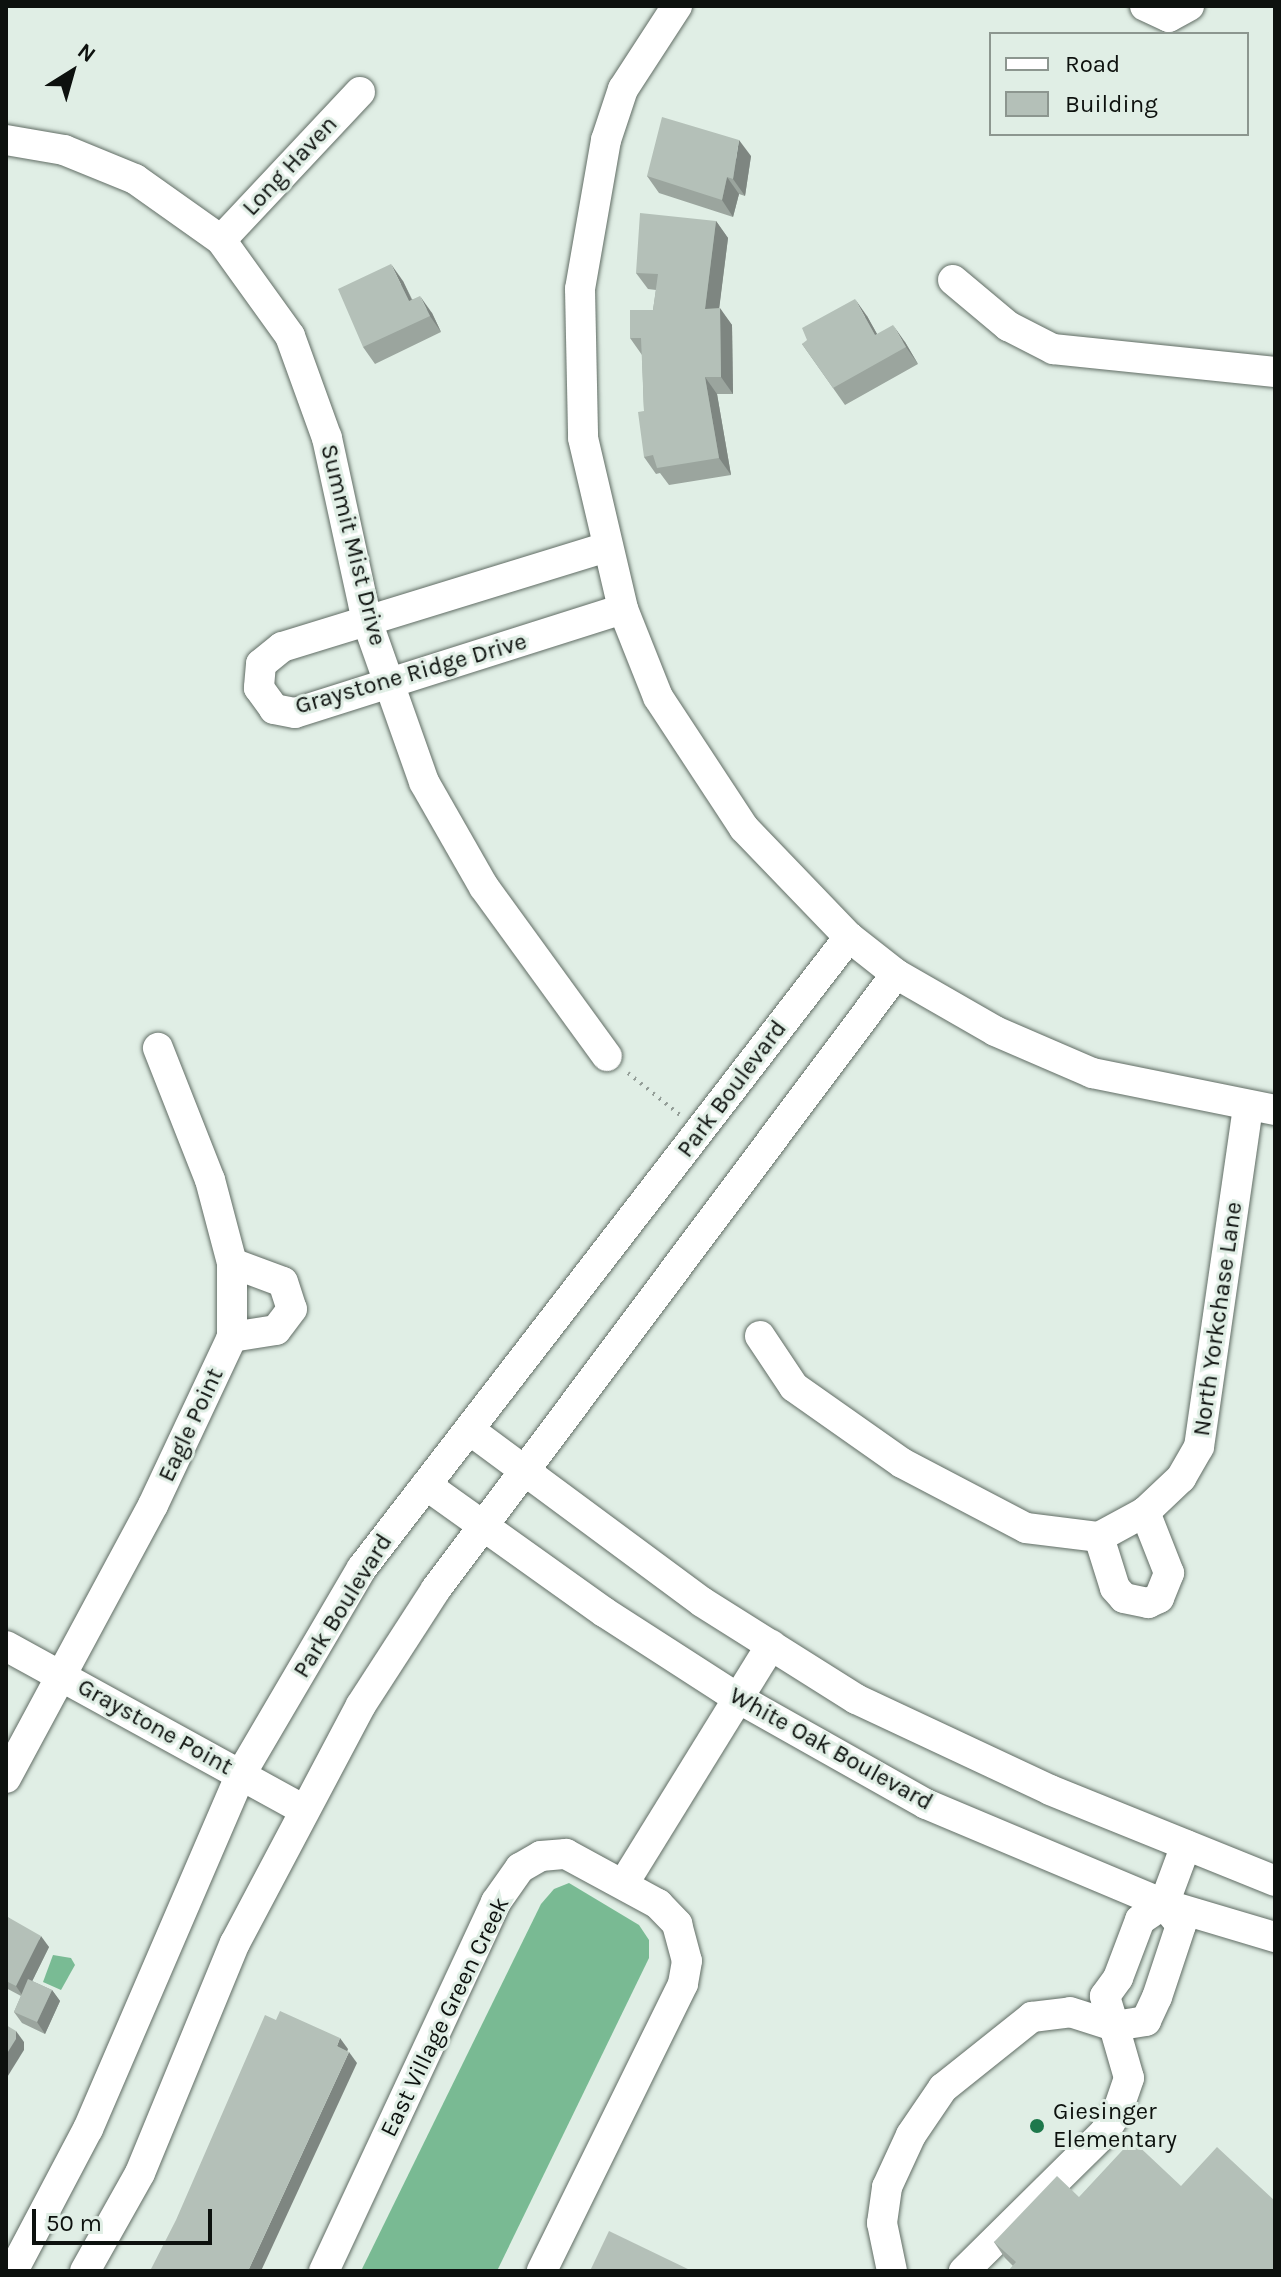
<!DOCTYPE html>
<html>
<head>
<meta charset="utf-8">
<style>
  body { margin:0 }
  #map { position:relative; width:1281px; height:2277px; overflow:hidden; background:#e0eee5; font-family:Karla,sans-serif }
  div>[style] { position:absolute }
  .forest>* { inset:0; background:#79ba93 }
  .water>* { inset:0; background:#79bb94 }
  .path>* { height:4px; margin-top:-2px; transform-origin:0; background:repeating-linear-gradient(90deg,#939d97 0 2px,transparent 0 8px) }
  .roads { filter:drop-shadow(0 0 2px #616d65) drop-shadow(0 0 2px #616d65) }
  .minor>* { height:30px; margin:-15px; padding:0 15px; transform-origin:15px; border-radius:15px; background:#fff }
  .wall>* { inset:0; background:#9ba59e }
  .shaded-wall>* { inset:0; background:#7e8681 }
  .building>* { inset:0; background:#b4c0b8 }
  .dots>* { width:22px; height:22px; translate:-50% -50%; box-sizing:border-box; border:4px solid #e0eee5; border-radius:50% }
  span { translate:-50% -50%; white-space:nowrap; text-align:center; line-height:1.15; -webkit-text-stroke:6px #e0eee5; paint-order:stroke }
  .street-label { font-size:24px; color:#0d110e }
  .poi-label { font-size:24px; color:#0d110e }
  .left { translate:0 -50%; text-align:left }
  .frame { position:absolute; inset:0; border:8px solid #0d110e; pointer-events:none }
  .legend { position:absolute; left:989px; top:32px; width:260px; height:104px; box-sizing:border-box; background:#e0eee5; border:2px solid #8c968f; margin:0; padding:10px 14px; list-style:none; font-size:24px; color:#0d110e }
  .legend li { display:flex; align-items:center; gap:16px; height:40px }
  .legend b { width:40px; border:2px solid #8c968f }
  .north { position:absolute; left:32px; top:32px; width:80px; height:80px; -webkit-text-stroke:6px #e0eee5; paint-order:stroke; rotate:37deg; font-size:22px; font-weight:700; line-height:32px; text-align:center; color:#0d110e }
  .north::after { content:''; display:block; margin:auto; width:28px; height:36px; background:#0d110e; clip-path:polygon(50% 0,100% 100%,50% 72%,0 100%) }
  .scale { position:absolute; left:32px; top:2209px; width:180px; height:36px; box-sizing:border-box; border:4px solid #0d110e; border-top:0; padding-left:10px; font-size:24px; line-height:28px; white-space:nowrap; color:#0d110e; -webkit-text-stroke:6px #e0eee5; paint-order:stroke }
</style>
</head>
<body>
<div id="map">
  <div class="forest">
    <div style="clip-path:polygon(569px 1883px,639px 1925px,649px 1940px,649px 1958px,497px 2271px,361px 2271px,541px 1904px,554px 1889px)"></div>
  </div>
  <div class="water">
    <div style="clip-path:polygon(53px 1955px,71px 1958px,75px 1965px,61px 1990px,43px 1982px)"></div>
  </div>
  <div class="path">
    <div style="left:628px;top:1073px;width:67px;rotate:38.9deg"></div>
  </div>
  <div class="roads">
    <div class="minor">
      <div style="left:677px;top:6px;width:99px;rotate:123deg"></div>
      <div style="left:623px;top:89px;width:54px;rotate:108.4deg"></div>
      <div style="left:606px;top:140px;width:151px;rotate:99.9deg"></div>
      <div style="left:580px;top:289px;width:149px;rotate:88.8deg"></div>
      <div style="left:583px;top:438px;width:176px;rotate:76.8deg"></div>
      <div style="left:623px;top:609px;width:95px;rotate:68.3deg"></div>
      <div style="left:658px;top:697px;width:157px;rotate:56.7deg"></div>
      <div style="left:744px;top:828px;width:151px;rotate:46.1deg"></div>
      <div style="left:849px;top:937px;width:60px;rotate:38.2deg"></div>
      <div style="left:896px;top:974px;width:114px;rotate:29.9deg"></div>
      <div style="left:995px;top:1031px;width:106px;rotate:23.4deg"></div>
      <div style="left:1092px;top:1073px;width:187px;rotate:11.4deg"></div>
      <div style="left:1145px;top:6px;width:26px;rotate:25deg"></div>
      <div style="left:1169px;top:17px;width:23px;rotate:-29deg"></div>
      <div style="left:6px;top:140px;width:59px;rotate:9.8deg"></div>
      <div style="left:64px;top:150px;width:77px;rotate:22.2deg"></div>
      <div style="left:135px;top:179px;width:105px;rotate:35.3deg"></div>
      <div style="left:221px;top:240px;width:118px;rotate:54.3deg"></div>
      <div style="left:290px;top:336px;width:109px;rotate:70.1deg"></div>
      <div style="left:327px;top:438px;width:187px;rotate:77.7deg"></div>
      <div style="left:367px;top:621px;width:171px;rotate:70.5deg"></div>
      <div style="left:424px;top:782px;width:121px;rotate:60.3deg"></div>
      <div style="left:484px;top:887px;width:209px;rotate:54deg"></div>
      <div style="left:221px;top:240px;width:203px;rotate:-46.8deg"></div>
      <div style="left:953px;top:280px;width:72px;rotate:39.9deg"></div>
      <div style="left:1008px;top:326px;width:51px;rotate:27.1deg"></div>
      <div style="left:1053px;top:349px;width:223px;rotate:5.9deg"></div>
      <div style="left:607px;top:547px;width:340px;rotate:162.9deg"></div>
      <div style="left:282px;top:647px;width:27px;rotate:141deg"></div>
      <div style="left:261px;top:664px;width:24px;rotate:95deg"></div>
      <div style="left:259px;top:688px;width:26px;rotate:54deg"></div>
      <div style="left:274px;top:709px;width:21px;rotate:11deg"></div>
      <div style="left:295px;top:713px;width:344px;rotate:-17.6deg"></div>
      <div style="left:232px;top:1263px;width:54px;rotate:20.4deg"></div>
      <div style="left:283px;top:1282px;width:28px;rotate:72deg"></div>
      <div style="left:292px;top:1309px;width:26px;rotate:127deg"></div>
      <div style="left:276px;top:1330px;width:45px;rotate:171deg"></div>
      <div style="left:760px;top:1336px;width:61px;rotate:56.3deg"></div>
      <div style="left:794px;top:1387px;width:132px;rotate:35.1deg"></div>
      <div style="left:902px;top:1463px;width:140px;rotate:27.7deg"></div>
      <div style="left:1026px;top:1528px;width:74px;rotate:7deg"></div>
      <div style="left:1099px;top:1537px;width:52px;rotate:-28.5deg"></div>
      <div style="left:1145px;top:1512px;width:50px;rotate:-43.4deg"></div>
      <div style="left:1181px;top:1478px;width:36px;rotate:-60deg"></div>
      <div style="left:1199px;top:1447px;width:345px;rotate:-81.8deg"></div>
      <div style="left:471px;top:1431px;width:287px;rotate:36.5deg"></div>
      <div style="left:702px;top:1602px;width:182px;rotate:32.2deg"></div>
      <div style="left:856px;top:1699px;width:214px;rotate:25.1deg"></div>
      <div style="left:1050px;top:1790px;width:243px;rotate:22deg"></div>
      <div style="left:426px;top:1485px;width:219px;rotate:35.5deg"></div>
      <div style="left:604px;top:1612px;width:157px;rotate:32.8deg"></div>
      <div style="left:736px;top:1697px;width:218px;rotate:29.4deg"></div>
      <div style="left:926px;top:1804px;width:258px;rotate:22.8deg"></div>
      <div style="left:1164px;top:1904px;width:116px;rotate:16.6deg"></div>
      <div style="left:1099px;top:1537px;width:53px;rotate:72.6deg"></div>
      <div style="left:1115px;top:1588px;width:13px;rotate:48deg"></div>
      <div style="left:1124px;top:1598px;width:25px;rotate:12deg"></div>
      <div style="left:1148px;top:1603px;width:12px;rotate:-24deg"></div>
      <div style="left:1159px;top:1598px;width:27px;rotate:-68deg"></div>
      <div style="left:1169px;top:1573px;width:66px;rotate:-111.5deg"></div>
      <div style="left:6px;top:1646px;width:339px;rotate:28.8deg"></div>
      <div style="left:6px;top:1778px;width:310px;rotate:-61.7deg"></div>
      <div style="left:153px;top:1505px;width:186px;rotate:-64.8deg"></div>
      <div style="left:232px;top:1337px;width:74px;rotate:-90deg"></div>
      <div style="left:232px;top:1263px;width:86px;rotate:-104.8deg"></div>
      <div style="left:210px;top:1180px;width:142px;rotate:-111.5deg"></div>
      <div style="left:624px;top:1883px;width:280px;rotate:-58.3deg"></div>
      <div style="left:1164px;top:1904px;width:27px;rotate:51deg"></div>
      <div style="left:1181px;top:1925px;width:76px;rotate:108.4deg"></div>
      <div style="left:1157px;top:1997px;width:26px;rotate:115deg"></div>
      <div style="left:1146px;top:2021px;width:32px;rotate:171deg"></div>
      <div style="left:1114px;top:2026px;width:31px;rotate:-107deg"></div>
      <div style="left:1105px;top:1996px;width:22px;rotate:-54deg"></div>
      <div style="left:1118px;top:1978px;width:62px;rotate:-69.2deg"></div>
      <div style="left:1140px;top:1920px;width:29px;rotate:-34deg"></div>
      <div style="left:1164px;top:1904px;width:63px;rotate:-69.6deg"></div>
      <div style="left:13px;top:2271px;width:161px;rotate:-62.2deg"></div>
      <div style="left:88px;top:2129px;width:387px;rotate:-66.7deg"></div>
      <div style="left:241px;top:1774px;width:239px;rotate:-59.6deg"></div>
      <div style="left:362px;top:1568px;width:797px;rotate:-52.34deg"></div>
      <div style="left:85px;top:2271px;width:112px;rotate:-60.7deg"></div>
      <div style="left:140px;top:2173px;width:249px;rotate:-67.6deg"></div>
      <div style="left:235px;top:1943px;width:269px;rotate:-62.1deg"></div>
      <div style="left:361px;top:1705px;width:138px;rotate:-57.1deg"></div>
      <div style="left:436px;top:1589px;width:768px;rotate:-53.2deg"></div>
      <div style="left:324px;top:2271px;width:407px;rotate:-65deg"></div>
      <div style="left:496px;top:1902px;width:42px;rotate:-54.8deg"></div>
      <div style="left:520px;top:1868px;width:24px;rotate:-30deg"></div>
      <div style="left:541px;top:1856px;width:25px;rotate:-5deg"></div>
      <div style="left:566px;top:1854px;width:105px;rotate:28.5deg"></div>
      <div style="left:658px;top:1904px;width:28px;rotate:46deg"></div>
      <div style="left:677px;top:1924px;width:38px;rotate:75deg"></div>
      <div style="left:687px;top:1961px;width:23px;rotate:100deg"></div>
      <div style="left:683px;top:1984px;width:320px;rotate:116.2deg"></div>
      <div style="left:892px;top:2271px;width:49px;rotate:-101.8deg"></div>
      <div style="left:882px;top:2223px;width:36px;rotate:-82deg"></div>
      <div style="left:887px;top:2187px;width:57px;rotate:-65.2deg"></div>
      <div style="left:911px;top:2135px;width:57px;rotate:-55.8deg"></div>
      <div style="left:943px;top:2088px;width:114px;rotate:-38.6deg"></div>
      <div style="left:1032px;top:2017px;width:38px;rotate:-7deg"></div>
      <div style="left:1070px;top:2012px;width:46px;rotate:17.7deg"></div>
      <div style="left:1114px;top:2026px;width:54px;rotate:73.9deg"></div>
      <div style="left:1129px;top:2078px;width:34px;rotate:109deg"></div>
      <div style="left:1118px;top:2110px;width:27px;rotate:121deg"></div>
      <div style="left:1104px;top:2133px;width:197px;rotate:135.4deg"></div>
    </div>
  </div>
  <div class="wall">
    <div style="clip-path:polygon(751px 156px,745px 196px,739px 194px,733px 217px,659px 193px,647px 176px)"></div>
    <div style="clip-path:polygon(716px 221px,728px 238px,719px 308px,732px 325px,733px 394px,717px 394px,731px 475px,669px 485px,660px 473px,656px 474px,644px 457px,644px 411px,642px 355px,630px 338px,653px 310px,656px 290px,648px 289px,636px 273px)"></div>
    <div style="clip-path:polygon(403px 281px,412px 299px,432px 313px,441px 332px,375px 364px,363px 347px)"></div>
    <div style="clip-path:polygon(867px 316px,877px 334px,905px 342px,918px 364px,845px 405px,802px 344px)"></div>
    <div style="clip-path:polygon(6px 1916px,49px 1947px,32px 1981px,52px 1990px,60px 2001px,45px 2034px,22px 2023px,14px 2012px,21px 1996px,6px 1988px)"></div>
    <div style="clip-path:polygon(1181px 2186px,1013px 2266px,1005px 2258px,994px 2242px,1079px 2197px)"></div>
  </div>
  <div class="shaded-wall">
    <div style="clip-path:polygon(739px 140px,751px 156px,745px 196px,733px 179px)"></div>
    <div style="clip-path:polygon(727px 177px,739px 194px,733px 217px,722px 200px)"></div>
    <div style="clip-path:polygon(716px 221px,728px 238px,717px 326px,705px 309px)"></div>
    <div style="clip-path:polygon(391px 264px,403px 281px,420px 318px,409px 301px)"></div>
    <div style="clip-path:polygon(420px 296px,432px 313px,441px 332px,430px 316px)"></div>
    <div style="clip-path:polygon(855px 299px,867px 316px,887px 352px,875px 335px)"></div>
    <div style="clip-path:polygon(720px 308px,732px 325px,733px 394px,721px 377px)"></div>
    <div style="clip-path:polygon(893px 325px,905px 342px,918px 364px,906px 347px)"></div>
    <div style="clip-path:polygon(705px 377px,717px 394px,731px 475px,719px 458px)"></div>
    <div style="clip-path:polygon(41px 1936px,49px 1947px,24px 1998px,16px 1986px)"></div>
    <div style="clip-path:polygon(52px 1990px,60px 2001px,45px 2034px,37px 2022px)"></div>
    <div style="clip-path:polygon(16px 2031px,24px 2042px,24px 2050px,6px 2079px,6px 2055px)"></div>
    <div style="clip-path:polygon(340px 2038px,348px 2049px,345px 2058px,337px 2046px)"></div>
    <div style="clip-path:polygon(349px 2052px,357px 2063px,261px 2271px,248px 2271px)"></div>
  </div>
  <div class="building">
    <div style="clip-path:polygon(662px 117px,739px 140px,733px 179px,727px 177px,722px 200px,647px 176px)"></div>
    <div style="clip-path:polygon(640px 213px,716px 221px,705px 309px,720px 308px,721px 377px,705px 377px,719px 458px,657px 468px,653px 455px,644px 457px,638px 412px,644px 411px,641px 338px,630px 338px,630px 310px,653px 310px,658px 274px,636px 273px)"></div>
    <div style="clip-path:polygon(391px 264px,409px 301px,420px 296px,430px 316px,363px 347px,338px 289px)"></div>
    <div style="clip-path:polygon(855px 299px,875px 335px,893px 325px,906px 347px,833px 388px,802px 344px,807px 340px,802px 328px)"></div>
    <div style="clip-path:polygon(6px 1916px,41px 1936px,16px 1986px,6px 1981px)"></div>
    <div style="clip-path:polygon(28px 1979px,52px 1990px,37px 2022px,14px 2012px)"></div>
    <div style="clip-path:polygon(280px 2011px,340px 2038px,337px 2046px,349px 2052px,248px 2271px,150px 2271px,176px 2220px,265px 2015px,276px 2020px)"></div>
    <div style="clip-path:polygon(6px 2025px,16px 2031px,16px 2039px,6px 2055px)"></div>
    <div style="clip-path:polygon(1132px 2140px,1181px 2186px,1217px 2147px,1275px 2201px,1275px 2271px,1008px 2271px,1016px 2262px,994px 2242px,1057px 2176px,1079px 2197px)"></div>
    <div style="clip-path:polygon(609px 2231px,692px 2271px,590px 2271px)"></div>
  </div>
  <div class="dots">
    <div style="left:1037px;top:2126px;background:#1e784c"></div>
  </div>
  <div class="street-label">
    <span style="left:290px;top:166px;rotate:-47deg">Long Haven</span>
    <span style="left:353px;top:545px;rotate:76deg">Summit Mist Drive</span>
    <span style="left:411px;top:674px;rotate:-16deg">Graystone Ridge Drive</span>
    <span style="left:732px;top:1089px;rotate:-53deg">Park Boulevard</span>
    <span style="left:1218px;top:1319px;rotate:-82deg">North Yorkchase Lane</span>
    <span style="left:191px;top:1425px;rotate:-65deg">Eagle Point</span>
    <span style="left:343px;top:1606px;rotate:-58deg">Park Boulevard</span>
    <span style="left:155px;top:1727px;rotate:29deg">Graystone Point</span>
    <span style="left:831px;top:1749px;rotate:29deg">White Oak Boulevard</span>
    <span style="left:445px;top:2017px;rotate:-64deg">East Village Green Creek</span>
  </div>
  <div class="poi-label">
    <span class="left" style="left:1053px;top:2126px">Giesinger<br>Elementary</span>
  </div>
  <div class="frame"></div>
  <ul class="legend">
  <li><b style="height:10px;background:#fff"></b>Road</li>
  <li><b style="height:22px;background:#b4c0b8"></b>Building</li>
  </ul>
  <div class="north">N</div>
  <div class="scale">50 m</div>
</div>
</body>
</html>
